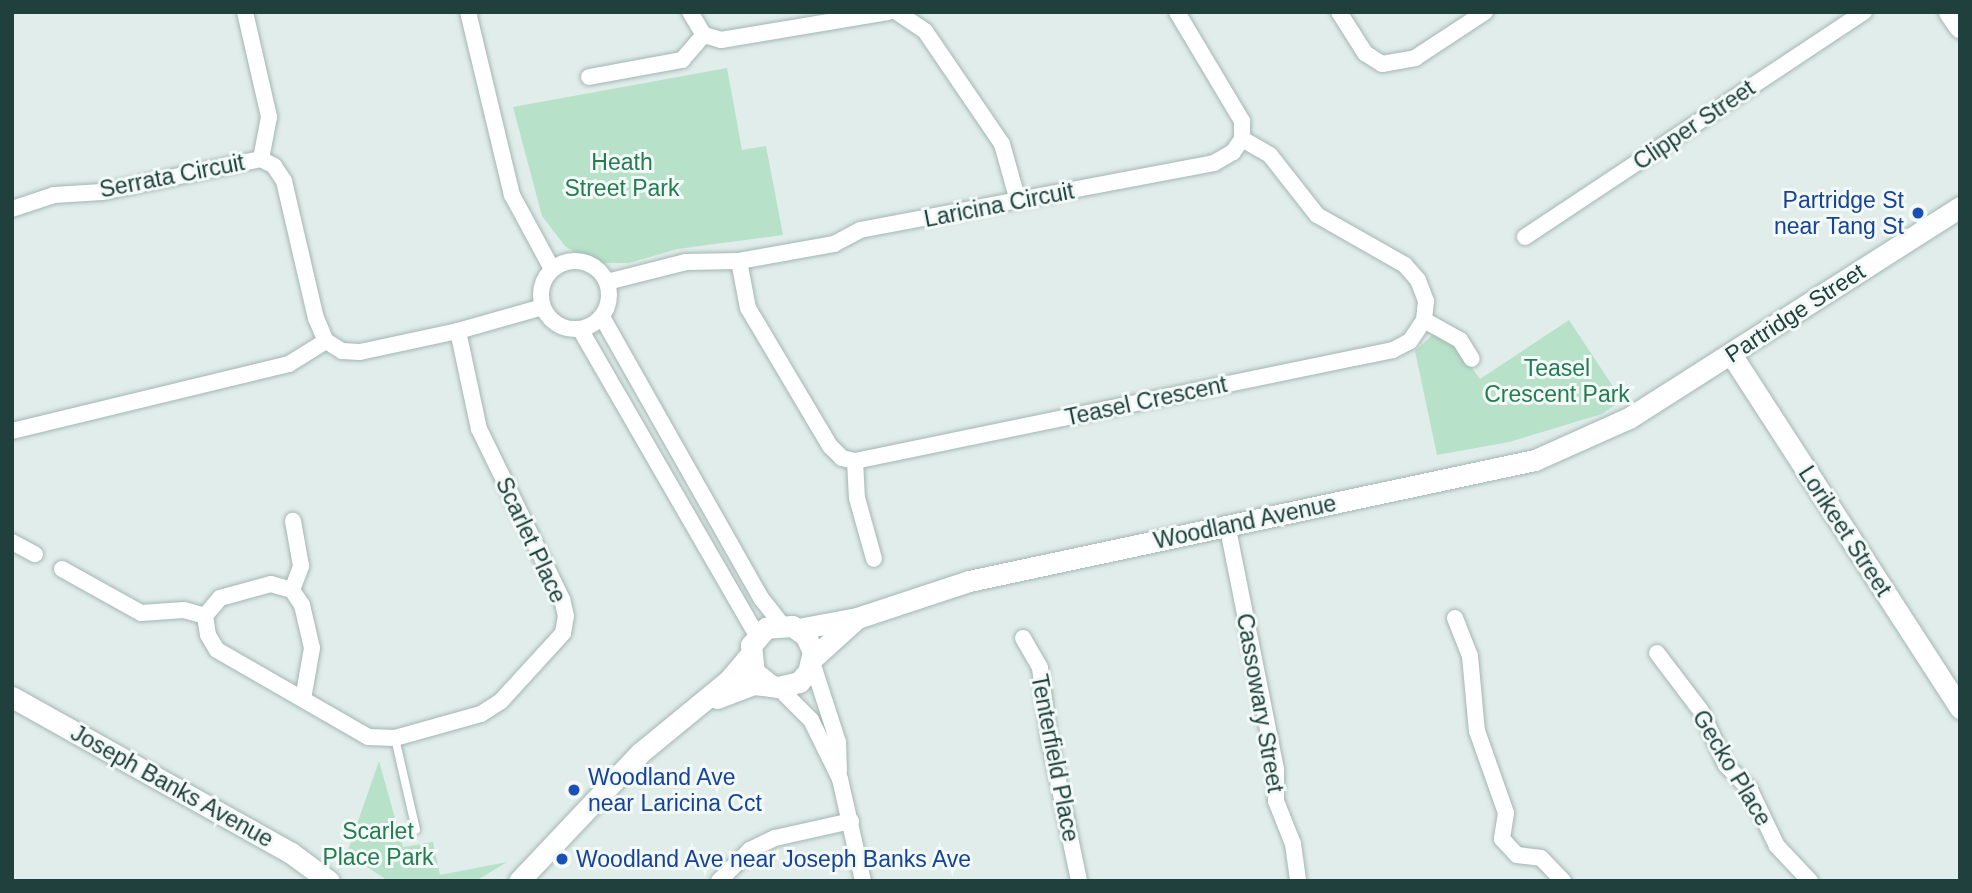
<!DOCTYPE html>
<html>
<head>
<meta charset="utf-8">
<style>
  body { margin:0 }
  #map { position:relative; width:1972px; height:893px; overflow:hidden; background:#e1edea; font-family:Helvetica,sans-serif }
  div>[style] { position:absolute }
  .green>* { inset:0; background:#b7e1c9 }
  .roads { filter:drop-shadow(0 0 2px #a3b6b2) drop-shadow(0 0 2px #a3b6b2) }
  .service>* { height:8px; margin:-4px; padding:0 4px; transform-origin:4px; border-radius:4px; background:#fff }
  .minor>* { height:16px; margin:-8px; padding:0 8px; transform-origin:8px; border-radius:8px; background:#fff }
  .minor>.ring { margin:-8px; padding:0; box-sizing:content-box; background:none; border:16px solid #fff; border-radius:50% }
  .tertiary>* { height:21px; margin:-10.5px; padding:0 10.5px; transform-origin:10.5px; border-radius:10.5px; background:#fff }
  .dots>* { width:19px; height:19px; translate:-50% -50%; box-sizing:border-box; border:4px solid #f2f9f7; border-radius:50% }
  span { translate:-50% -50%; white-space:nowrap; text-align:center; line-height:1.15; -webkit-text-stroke:6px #f2f9f7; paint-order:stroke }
  .street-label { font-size:23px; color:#1f403c }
  .park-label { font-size:23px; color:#247c53 }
  .transit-label { font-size:23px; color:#164399 }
  .right { translate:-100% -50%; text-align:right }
  .left { translate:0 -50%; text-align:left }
  .frame { position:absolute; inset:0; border:14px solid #1f403c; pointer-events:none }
</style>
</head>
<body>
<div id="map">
  <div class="green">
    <div style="clip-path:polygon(727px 68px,742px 150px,766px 146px,783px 235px,677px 249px,629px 263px,591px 263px,565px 246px,542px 216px,513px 107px)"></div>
    <div style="clip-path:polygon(1569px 320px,1622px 400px,1602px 414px,1509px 442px,1437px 455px,1415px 351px,1438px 330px,1455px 344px,1480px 379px)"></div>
    <div style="clip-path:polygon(379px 761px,403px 847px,433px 842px,440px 875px,507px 862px,476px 881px,388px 881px,347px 853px)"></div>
  </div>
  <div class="roads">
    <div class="service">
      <div style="left:395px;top:738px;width:94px;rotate:77.1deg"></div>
    </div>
    <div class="minor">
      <div style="left:245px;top:12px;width:108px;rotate:77.1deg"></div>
      <div style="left:269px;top:117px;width:43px;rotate:100.8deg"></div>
      <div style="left:468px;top:12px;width:188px;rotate:76.5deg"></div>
      <div style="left:512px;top:195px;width:84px;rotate:61.6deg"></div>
      <div style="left:690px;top:12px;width:27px;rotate:59deg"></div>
      <div style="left:704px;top:35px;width:18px;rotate:16deg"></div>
      <div style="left:721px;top:40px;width:169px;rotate:-9.5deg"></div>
      <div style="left:897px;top:12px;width:34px;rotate:34deg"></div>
      <div style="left:925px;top:31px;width:137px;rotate:55.7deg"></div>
      <div style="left:1002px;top:144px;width:59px;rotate:74.3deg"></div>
      <div style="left:1339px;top:12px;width:49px;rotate:57.6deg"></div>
      <div style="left:1365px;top:53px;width:20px;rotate:33deg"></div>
      <div style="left:1382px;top:64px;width:34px;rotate:-10deg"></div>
      <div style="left:1415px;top:58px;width:84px;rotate:-33.3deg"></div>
      <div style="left:589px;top:77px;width:95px;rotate:-10.4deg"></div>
      <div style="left:682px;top:60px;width:33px;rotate:-49deg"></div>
      <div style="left:12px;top:209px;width:44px;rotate:-18.4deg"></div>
      <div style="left:54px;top:195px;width:48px;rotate:-3.6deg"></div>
      <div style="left:102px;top:192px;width:162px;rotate:-11.7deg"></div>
      <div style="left:261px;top:159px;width:15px;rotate:28deg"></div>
      <div style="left:274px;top:166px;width:18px;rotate:56deg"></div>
      <div style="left:284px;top:181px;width:141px;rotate:76.9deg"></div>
      <div style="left:316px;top:318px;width:25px;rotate:67deg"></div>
      <div style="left:326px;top:341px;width:19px;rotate:32deg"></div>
      <div style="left:342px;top:351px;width:18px;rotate:3deg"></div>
      <div style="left:360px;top:352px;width:100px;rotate:-12.1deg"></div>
      <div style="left:458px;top:331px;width:88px;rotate:-15.8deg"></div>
      <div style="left:1525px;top:237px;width:407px;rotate:-33.6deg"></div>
      <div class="ring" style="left:541px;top:261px;width:52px;height:52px"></div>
      <div style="left:739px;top:261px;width:48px;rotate:79.2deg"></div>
      <div style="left:748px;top:308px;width:161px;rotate:59.3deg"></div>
      <div style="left:830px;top:446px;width:17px;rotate:45deg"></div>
      <div style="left:842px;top:458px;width:13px;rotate:13deg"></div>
      <div style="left:855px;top:461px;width:549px;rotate:-11.66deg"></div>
      <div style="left:1393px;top:350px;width:19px;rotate:-28deg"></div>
      <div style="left:1410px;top:341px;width:25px;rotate:-56deg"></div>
      <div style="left:1424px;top:320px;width:19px;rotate:-84deg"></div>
      <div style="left:1426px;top:301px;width:22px;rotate:-111deg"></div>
      <div style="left:1418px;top:280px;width:20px;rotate:-131deg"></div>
      <div style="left:1405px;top:265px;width:101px;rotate:-150.4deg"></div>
      <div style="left:1317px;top:215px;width:76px;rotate:-128.1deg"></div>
      <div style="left:1270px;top:155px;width:32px;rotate:-150deg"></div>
      <div style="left:607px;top:282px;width:81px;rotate:-14.2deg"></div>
      <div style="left:686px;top:262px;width:53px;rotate:-1.1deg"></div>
      <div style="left:739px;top:261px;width:97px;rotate:-10.1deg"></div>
      <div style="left:834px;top:244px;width:30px;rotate:-28deg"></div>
      <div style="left:860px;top:230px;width:360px;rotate:-10.7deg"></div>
      <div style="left:1214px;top:163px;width:22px;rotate:-30deg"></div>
      <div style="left:1233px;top:152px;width:16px;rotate:-55deg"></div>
      <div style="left:1242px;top:139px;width:18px;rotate:-90deg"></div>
      <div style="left:1242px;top:121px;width:127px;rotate:-120.8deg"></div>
      <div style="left:602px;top:317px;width:323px;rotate:60.5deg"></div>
      <div style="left:761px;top:598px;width:33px;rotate:52deg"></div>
      <div style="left:1424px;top:320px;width:41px;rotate:29.1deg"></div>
      <div style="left:1460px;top:340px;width:22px;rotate:58deg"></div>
      <div style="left:580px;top:329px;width:354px;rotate:60deg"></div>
      <div style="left:12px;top:431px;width:285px;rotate:-13.6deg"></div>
      <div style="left:289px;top:364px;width:44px;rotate:-31.9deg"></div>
      <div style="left:855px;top:461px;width:37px;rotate:87deg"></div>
      <div style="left:857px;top:498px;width:63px;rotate:74.4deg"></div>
      <div style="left:1227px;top:524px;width:251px;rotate:78.7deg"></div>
      <div style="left:1276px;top:770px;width:31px;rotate:90deg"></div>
      <div style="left:1276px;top:801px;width:46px;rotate:68.4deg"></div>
      <div style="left:1293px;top:844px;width:37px;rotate:82deg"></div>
      <div style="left:12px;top:542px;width:26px;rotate:28deg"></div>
      <div style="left:62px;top:569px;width:90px;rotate:29.1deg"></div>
      <div style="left:141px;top:613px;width:43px;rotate:-4deg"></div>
      <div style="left:184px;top:610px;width:22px;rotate:16deg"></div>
      <div style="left:292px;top:590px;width:26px;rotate:-69deg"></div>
      <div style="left:301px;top:566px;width:46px;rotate:-100.1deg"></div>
      <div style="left:1455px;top:618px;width:41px;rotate:68.5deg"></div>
      <div style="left:1470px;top:656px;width:75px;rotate:84.7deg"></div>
      <div style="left:1477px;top:731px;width:87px;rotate:70.5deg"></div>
      <div style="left:1506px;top:813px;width:26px;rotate:99deg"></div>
      <div style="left:1502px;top:839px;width:22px;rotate:47deg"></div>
      <div style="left:1517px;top:855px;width:24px;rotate:7deg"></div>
      <div style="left:1541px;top:858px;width:32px;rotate:46deg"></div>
      <div style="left:1023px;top:638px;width:34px;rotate:60deg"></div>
      <div style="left:1040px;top:668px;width:70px;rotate:82.6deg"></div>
      <div style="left:1049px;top:737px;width:147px;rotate:78.2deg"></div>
      <div style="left:1657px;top:653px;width:73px;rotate:52.8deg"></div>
      <div style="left:1701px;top:711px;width:60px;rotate:65.2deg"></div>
      <div style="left:1726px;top:765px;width:35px;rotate:46deg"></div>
      <div style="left:1750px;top:790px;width:62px;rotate:64.3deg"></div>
      <div style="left:1777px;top:846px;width:48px;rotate:46.7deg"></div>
      <div style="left:812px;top:662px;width:84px;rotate:72deg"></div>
      <div style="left:838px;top:742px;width:29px;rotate:88deg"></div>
      <div style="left:778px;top:687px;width:47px;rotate:45deg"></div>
      <div style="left:811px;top:720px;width:66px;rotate:63.8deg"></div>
      <div style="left:840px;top:779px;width:105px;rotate:77.3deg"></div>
      <div style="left:303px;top:699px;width:52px;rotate:-80deg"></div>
      <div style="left:312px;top:648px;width:44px;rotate:-103.1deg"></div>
      <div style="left:302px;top:605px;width:18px;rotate:-124deg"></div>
      <div style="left:292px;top:590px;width:22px;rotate:-164deg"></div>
      <div style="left:271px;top:584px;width:53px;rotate:164.6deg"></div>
      <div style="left:220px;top:598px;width:23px;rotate:130deg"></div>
      <div style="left:205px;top:616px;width:19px;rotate:81deg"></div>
      <div style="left:208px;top:635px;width:17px;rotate:59deg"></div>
      <div style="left:217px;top:650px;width:174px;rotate:29.9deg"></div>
      <div style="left:368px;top:737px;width:27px;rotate:2deg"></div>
      <div style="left:395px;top:738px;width:89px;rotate:-15.6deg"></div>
      <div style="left:481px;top:714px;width:24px;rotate:-33deg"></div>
      <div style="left:501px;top:701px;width:92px;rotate:-47.6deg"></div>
      <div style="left:563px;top:633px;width:17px;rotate:-80deg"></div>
      <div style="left:566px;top:616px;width:17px;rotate:-103deg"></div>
      <div style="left:562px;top:599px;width:189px;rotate:-116deg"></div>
      <div style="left:479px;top:429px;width:100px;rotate:-102.1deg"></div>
      <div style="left:719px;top:881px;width:44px;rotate:-45deg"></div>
      <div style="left:750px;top:850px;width:28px;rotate:-26deg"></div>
      <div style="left:775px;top:838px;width:78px;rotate:-12.6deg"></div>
    </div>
    <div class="tertiary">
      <div style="left:1949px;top:12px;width:19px;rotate:55deg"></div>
      <div style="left:1731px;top:354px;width:422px;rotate:57.1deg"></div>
      <div style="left:798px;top:629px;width:60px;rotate:-10.6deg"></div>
      <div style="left:857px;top:618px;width:118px;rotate:-18.3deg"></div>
      <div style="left:969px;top:581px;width:579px;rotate:-12.07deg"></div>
      <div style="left:1535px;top:460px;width:103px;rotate:-24.1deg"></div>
      <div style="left:1629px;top:418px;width:393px;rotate:-32.5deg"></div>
      <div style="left:813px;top:658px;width:58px;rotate:-42.2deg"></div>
      <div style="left:12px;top:697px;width:320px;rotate:29.2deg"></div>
      <div style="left:291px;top:853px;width:47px;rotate:36.4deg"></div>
      <div style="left:717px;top:698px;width:40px;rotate:-21deg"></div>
      <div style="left:754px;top:684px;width:24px;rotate:7deg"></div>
      <div style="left:778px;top:687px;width:22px;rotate:-13deg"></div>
      <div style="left:799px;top:682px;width:13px;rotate:-48deg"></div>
      <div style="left:808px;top:672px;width:21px;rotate:-76deg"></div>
      <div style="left:813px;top:652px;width:17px;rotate:-114deg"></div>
      <div style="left:806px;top:636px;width:17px;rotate:-144deg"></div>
      <div style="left:792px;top:626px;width:26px;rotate:176deg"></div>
      <div style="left:766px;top:628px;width:23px;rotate:131deg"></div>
      <div style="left:751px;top:645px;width:27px;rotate:84deg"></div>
      <div style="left:754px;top:672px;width:23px;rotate:38deg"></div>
      <div style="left:519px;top:881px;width:176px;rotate:-46.6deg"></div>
      <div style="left:640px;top:753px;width:115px;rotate:-39.4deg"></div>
      <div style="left:729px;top:680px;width:31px;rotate:-50deg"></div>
    </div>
  </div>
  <div class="dots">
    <div style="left:1918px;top:213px;background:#1a4fb4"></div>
    <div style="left:574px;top:790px;background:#1a4fb4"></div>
    <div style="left:562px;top:859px;background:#1a4fb4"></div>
  </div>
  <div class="street-label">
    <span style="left:1694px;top:125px;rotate:-34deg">Clipper Street</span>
    <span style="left:172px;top:176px;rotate:-11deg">Serrata Circuit</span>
    <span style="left:999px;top:205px;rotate:-11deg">Laricina Circuit</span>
    <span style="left:1795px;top:313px;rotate:-33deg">Partridge Street</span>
    <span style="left:1146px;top:401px;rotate:-12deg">Teasel Crescent</span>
    <span style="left:1245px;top:522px;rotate:-12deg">Woodland Avenue</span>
    <span style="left:1845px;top:531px;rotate:57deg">Lorikeet Street</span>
    <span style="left:531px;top:540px;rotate:65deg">Scarlet Place</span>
    <span style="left:1260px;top:703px;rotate:80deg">Cassowary Street</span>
    <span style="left:1055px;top:758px;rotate:79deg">Tenterfield Place</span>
    <span style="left:1732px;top:768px;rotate:59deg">Gecko Place</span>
    <span style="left:172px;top:786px;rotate:29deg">Joseph Banks Avenue</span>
  </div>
  <div class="park-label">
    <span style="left:622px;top:175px">Heath<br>Street Park</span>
    <span style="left:1557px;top:381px">Teasel<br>Crescent Park</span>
    <span style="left:378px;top:844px">Scarlet<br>Place Park</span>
  </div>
  <div class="transit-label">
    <span class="right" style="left:1904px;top:213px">Partridge St<br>near Tang St</span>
    <span class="left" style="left:588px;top:790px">Woodland Ave<br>near Laricina Cct</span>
    <span class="left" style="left:576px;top:859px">Woodland Ave near Joseph Banks Ave</span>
  </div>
  <div class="frame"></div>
</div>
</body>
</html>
